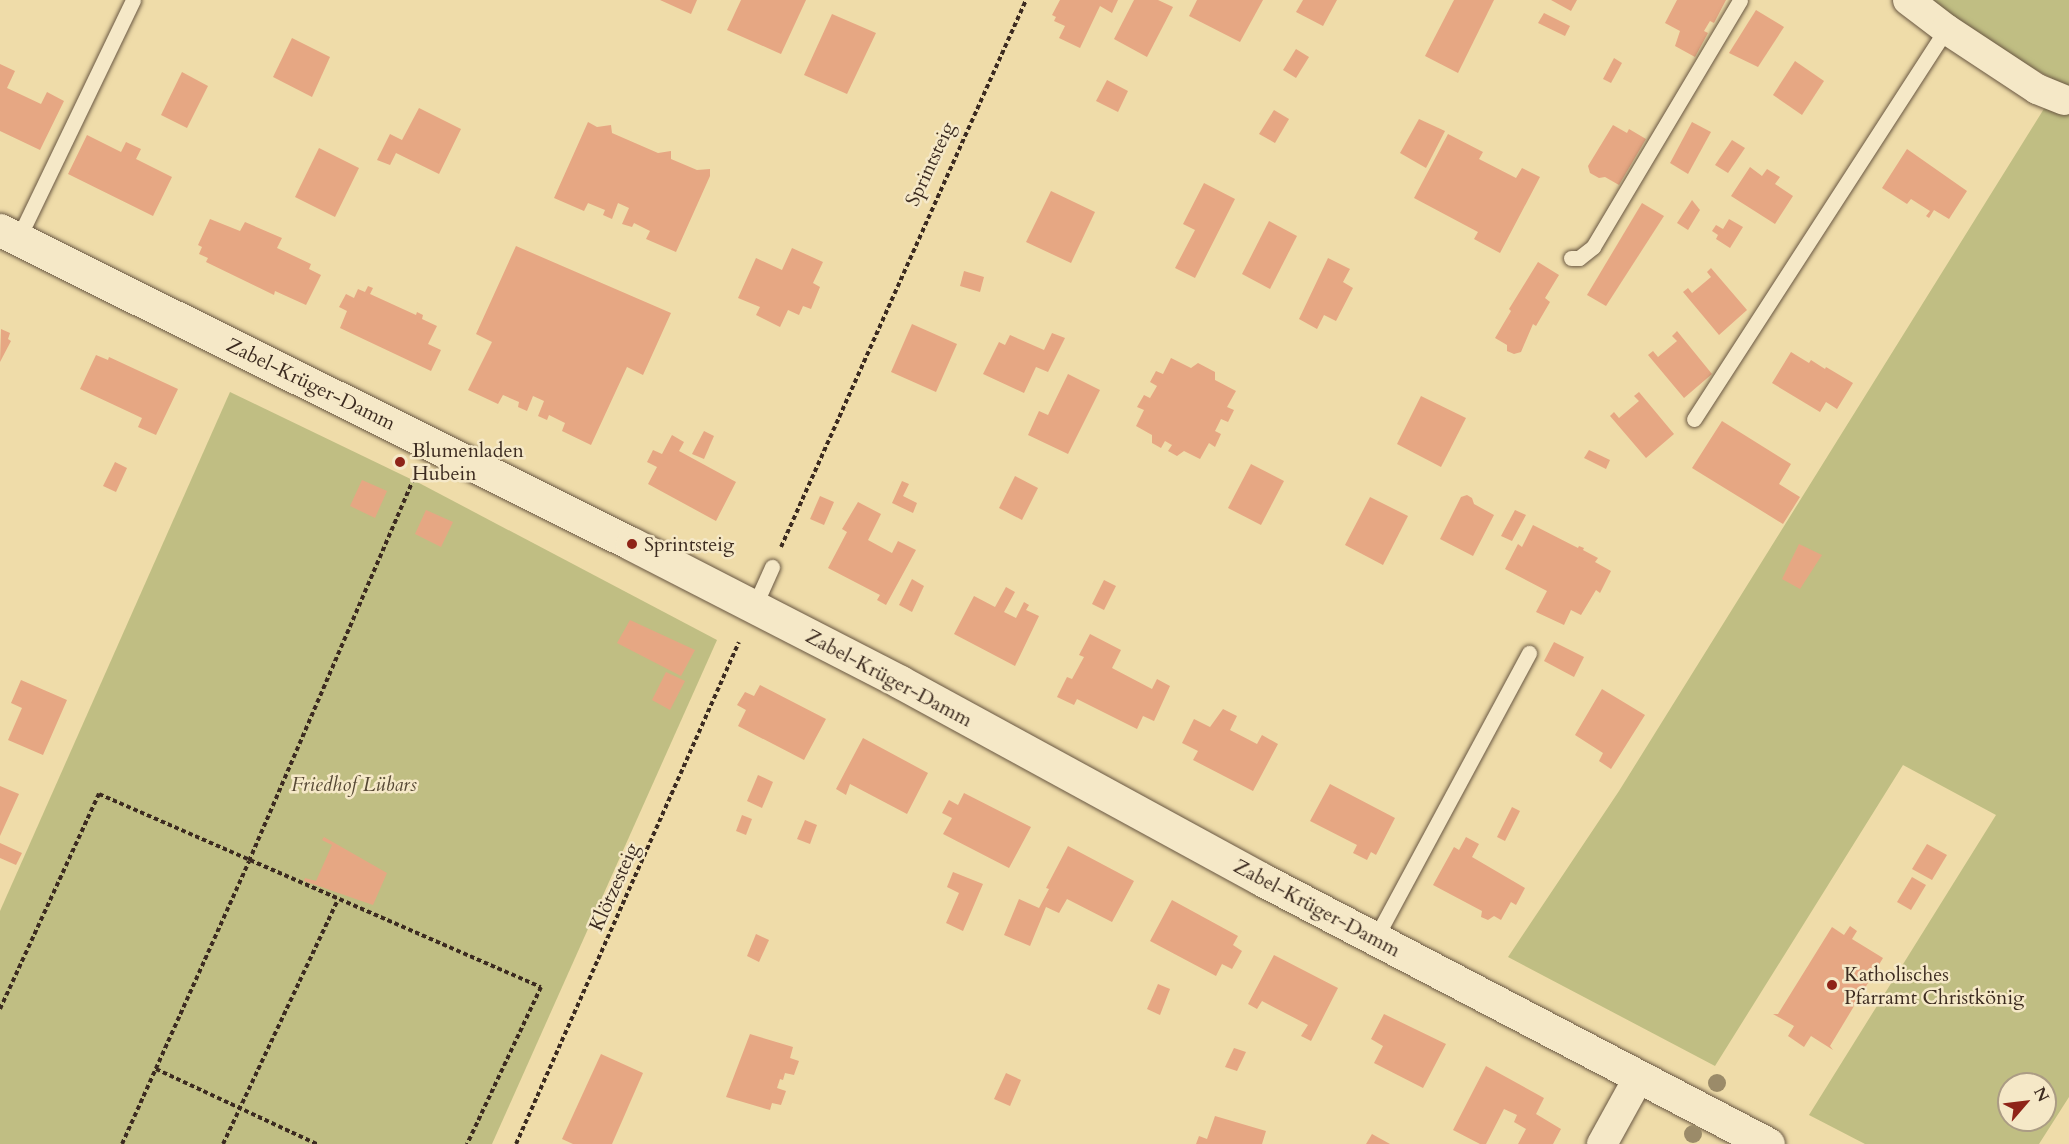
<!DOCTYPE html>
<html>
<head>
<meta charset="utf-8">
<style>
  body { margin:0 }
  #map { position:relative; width:2069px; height:1144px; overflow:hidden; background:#efdca9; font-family:Cardo,serif }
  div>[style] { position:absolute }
  .green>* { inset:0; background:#c0be83 }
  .building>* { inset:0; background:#e6a783 }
  .path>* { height:4px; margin-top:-2px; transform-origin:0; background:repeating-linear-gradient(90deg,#3c2b20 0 4.5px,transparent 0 7.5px) }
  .roads { filter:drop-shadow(0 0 2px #695742) drop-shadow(0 0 2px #695742) }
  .service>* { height:15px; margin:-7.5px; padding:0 7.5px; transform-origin:7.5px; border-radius:7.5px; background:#f5e8c7 }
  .minor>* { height:30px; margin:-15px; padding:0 15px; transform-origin:15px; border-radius:15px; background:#f5e8c7 }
  .tertiary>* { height:33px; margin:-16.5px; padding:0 16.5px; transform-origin:16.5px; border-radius:16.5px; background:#f5e8c7 }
  .trees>* { width:18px; height:18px; margin:-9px; border-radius:50%; background:#9b8b69 }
  .dots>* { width:16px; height:16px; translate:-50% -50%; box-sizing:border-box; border:3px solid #f5e8c7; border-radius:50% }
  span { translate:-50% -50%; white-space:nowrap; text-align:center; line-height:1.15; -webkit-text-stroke:5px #f5e8c7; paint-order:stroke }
  .street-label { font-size:20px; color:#3c2b20 }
  .poi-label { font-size:20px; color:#3c2b20 }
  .left { translate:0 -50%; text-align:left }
  .park-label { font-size:20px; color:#564834; font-style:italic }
  .north { position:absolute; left:1997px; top:1072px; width:60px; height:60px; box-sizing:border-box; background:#f5e8c7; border:2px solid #ab9c84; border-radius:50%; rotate:62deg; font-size:16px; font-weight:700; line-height:24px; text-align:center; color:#3c2b20 }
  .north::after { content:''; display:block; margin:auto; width:21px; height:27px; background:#8f2418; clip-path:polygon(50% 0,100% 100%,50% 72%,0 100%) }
</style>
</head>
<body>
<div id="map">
  <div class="green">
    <div style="clip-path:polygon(evenodd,1927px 0,2069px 0,2069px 1097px,2039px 1144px,1865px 1144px,1809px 1115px,1996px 815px,1903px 765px,1715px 1066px,1508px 957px,1619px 791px,2060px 83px,1976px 37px,1927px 0,2009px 1084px,2045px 1084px,2045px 1120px,2009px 1120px,2009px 1084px)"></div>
    <div style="clip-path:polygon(230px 392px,421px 484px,717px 640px,492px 1144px,0 1144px,0 911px)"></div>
  </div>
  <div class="building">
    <div style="clip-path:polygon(660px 0,697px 0,691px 14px)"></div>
    <div style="clip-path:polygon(741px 0,806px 0,781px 54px,727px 30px)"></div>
    <div style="clip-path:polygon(1060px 0,1118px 0,1112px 13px,1100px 6px,1080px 48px,1059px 38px,1065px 26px,1054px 21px,1056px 17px,1052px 15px)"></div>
    <div style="clip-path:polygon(1134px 0,1158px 0,1173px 7px,1147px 57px,1114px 39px)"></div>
    <div style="clip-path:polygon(1197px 0,1263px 0,1240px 42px,1189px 16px)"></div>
    <div style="clip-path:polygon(1303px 0,1337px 0,1323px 26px,1296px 12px)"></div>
    <div style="clip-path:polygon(1454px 0,1494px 0,1458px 73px,1425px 56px)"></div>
    <div style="clip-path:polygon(1551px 0,1577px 0,1571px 11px)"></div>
    <div style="clip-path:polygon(1677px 0,1726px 0,1714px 23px,1710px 21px,1704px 31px,1708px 33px,1695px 57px,1675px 46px,1680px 31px,1665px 23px)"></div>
    <div style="clip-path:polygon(1756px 10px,1784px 27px,1758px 67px,1729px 53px)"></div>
    <div style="clip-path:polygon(1544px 13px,1570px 26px,1565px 36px,1538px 23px)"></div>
    <div style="clip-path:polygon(832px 14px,876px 33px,847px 94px,804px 75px)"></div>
    <div style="clip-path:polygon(292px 38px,330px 57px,312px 97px,273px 77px)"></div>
    <div style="clip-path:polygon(1296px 49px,1309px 57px,1296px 78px,1283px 70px)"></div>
    <div style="clip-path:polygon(1614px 58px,1622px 63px,1611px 83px,1603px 79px)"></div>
    <div style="clip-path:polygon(1795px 61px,1824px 81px,1802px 115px,1773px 95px)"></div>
    <div style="clip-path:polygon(0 64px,15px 71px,7px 88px,41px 104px,47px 92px,64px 101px,40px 150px,0 131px)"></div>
    <div style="clip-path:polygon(182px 72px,208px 86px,187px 128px,161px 115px)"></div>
    <div style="clip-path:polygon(1107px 80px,1128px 91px,1118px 112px,1096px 101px)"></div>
    <div style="clip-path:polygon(419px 108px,461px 129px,439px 174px,396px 153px,390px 165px,377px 160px,390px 134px,402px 140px)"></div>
    <div style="clip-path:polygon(1274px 110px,1289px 119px,1275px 143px,1259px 134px)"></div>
    <div style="clip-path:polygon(1419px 119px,1445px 131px,1426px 168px,1400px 153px)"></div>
    <div style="clip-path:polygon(588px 122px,597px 127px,611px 125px,612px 133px,658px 153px,671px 151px,671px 159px,697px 170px,710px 169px,710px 176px,676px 252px,646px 239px,650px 231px,634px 223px,632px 227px,622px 224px,629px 208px,618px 203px,612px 219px,603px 215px,605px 210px,588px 203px,584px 211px,554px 198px)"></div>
    <div style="clip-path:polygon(1692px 122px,1711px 132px,1688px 174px,1670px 163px)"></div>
    <div style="clip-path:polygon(1613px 125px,1627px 133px,1629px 129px,1646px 139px,1619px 185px,1605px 177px,1599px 178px,1590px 173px,1588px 166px)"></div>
    <div style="clip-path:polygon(1448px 134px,1483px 152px,1479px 159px,1516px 178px,1522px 168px,1540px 177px,1500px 253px,1474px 239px,1478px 232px,1414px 198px)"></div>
    <div style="clip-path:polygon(87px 135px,121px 152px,126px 142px,141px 149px,136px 159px,172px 177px,153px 216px,68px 174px)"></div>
    <div style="clip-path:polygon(1732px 140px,1745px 148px,1728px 173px,1715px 165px)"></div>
    <div style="clip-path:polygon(319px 148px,359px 168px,335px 217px,295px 197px)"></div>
    <div style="clip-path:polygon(1907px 149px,1967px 191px,1949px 219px,1934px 210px,1929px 218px,1926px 216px,1930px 211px,1911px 199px,1907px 204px,1882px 188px)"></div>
    <div style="clip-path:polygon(1750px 167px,1762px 176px,1767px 169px,1780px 177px,1775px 184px,1793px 196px,1775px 224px,1731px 196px)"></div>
    <div style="clip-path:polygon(1204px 183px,1235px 199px,1195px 278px,1175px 268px,1195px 230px,1183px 224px)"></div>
    <div style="clip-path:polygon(1051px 191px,1095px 212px,1071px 263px,1026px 242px)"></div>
    <div style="clip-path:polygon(1692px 200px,1700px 210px,1688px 230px,1677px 223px)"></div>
    <div style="clip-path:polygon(1642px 203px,1664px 216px,1606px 306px,1587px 295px)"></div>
    <div style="clip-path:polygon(210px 219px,240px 231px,245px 222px,282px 238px,277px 248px,311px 264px,309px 269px,321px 275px,306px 305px,275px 291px,274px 295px,206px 262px,208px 258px,199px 254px,202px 247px,198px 245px)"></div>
    <div style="clip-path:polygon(1729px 219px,1743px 227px,1730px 248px,1716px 239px,1718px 235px,1712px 231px,1716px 225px,1723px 229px)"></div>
    <div style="clip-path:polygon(1269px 221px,1297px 236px,1270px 289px,1242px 274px)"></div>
    <div style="clip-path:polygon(516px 246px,671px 313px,643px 375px,627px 367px,591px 445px,562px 431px,565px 423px,549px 415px,547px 420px,538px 416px,544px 401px,533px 396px,527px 411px,518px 407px,519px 402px,503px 395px,498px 404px,468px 390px,492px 342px,476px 334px)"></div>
    <div style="clip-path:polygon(792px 248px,823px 262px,813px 283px,820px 287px,811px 309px,803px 306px,799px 315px,788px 310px,780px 327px,756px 315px,760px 307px,738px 298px,756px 258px,782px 270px)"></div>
    <div style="clip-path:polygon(1328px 258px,1350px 269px,1343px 282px,1353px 288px,1336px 321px,1324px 315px,1317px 329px,1299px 319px)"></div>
    <div style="clip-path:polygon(1538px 262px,1559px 275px,1545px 298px,1550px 302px,1536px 326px,1533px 324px,1521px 352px,1514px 354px,1507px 351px,1507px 345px,1495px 338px,1511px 311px,1509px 309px)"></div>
    <div style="clip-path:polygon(1711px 268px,1747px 310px,1719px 335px,1683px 292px,1688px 288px,1692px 293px,1711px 277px,1707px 272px)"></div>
    <div style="clip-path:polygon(964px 271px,984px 277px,980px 292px,960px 286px)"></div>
    <div style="clip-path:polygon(368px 286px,373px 288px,370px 294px,416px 315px,417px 312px,423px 315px,422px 319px,437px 326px,428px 344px,441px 350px,431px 371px,340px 328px,347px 311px,339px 307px,346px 294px,354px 298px,358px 289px,365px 292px)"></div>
    <div style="clip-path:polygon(912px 324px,957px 344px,936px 392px,891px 372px)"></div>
    <div style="clip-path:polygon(1px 329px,10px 333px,8px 339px,11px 341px,0 362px)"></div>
    <div style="clip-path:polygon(1677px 331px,1712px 374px,1684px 398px,1648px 355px,1653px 351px,1658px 357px,1677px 341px,1672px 336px)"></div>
    <div style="clip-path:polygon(1052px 333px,1065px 338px,1048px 372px,1036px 367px,1024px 393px,983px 374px,999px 342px,1005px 345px,1010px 335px,1044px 350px)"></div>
    <div style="clip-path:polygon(1791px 352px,1809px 363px,1811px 360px,1825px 369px,1826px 367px,1853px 383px,1837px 409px,1826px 402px,1820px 412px,1772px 383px)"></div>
    <div style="clip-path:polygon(96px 355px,108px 360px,109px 357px,178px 389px,156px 435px,138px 427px,142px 418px,80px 389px)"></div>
    <div style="clip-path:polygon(1171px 358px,1191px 368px,1198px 363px,1215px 372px,1215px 380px,1236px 391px,1227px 407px,1234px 410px,1228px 422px,1221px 419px,1215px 431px,1221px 434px,1215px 447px,1209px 443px,1200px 459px,1184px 451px,1177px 456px,1168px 451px,1172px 445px,1165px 441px,1161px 448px,1152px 443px,1152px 435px,1136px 426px,1144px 410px,1137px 407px,1144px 395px,1150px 398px,1157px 386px,1150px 382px,1156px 371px,1163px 374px)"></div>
    <div style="clip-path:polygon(1068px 374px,1100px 390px,1068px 454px,1028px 435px,1039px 411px,1048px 415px)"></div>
    <div style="clip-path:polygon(1639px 392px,1674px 434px,1646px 458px,1610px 416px,1614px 412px,1619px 418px,1639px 401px,1634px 396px)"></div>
    <div style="clip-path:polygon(1421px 396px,1466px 418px,1441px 467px,1397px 444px)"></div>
    <div style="clip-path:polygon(1722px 421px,1791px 464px,1779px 484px,1800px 497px,1783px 524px,1692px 468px)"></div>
    <div style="clip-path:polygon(704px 431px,714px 436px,704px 459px,692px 454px)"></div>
    <div style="clip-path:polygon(672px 435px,684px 442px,679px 451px,736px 482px,716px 521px,648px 484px,657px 467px,647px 462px,653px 450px,662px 454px)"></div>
    <div style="clip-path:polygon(1589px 450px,1610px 460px,1606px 469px,1584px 458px)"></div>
    <div style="clip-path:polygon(115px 462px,127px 468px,116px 492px,103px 486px)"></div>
    <div style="clip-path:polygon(1251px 464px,1284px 481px,1261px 525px,1228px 508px)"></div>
    <div style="clip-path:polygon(1015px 476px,1038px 488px,1022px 520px,999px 508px)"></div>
    <div style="clip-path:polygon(362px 480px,387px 491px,375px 518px,350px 506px)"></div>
    <div style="clip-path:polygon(902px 481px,909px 484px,903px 496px,917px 503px,913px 513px,892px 503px)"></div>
    <div style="clip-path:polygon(1467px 495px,1472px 498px,1474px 504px,1494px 515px,1473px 556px,1440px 539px,1461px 497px)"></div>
    <div style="clip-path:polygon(820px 496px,834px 502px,824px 525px,810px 519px)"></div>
    <div style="clip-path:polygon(1370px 497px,1408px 516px,1383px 565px,1345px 545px)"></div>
    <div style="clip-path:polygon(858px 502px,881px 514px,868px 540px,892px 553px,898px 541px,916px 550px,886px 605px,877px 600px,880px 595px,828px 568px,847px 532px,842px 529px)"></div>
    <div style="clip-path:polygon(426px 510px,453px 522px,441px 547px,415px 534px)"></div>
    <div style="clip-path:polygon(1515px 510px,1526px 515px,1512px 541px,1501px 536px)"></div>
    <div style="clip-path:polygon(1533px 525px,1578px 548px,1579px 546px,1584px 548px,1583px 550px,1598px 558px,1595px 562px,1611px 571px,1600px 593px,1596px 590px,1581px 615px,1571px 610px,1564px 625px,1536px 612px,1547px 591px,1505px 569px,1518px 544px,1522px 547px)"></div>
    <div style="clip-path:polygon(1799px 544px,1822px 555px,1800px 589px,1782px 579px)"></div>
    <div style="clip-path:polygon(912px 579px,924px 586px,912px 612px,899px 605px)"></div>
    <div style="clip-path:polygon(1104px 580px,1116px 586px,1104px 610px,1092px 604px)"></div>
    <div style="clip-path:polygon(1006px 587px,1015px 592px,1004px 612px,1016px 618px,1024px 602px,1029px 605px,1026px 610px,1039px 616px,1015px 666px,954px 634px,974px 596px,995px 607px)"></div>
    <div style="clip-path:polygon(630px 620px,695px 650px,681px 676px,617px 643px)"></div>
    <div style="clip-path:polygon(1090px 634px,1121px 650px,1112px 668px,1152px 689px,1157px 679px,1170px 686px,1154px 721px,1143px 716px,1137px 729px,1077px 699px,1074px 705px,1057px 697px,1067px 677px,1072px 679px,1084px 657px,1079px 655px)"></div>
    <div style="clip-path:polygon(1554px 642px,1584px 657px,1574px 677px,1544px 661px)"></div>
    <div style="clip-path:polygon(666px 672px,685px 681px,670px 710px,652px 700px)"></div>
    <div style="clip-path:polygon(21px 680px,67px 700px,43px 755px,8px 740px,22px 708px,11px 703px)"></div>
    <div style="clip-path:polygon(760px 685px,826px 719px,804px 760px,738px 726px,746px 710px,737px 705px,745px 692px,754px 696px)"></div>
    <div style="clip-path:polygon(1602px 689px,1645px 715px,1611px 769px,1599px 761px,1603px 753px,1575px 735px)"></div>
    <div style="clip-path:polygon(1223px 709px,1237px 716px,1230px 730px,1257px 744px,1262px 735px,1278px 744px,1253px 791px,1193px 760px,1198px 751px,1182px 743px,1194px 719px,1210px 727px)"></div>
    <div style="clip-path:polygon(863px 738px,928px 773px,907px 814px,850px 784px,846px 795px,836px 789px)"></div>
    <div style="clip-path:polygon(758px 775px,773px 782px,762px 808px,747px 801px)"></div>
    <div style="clip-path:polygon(1330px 784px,1395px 818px,1376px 855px,1371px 852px,1367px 860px,1353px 853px,1357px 845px,1310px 821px)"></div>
    <div style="clip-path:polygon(0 786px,19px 794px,0 836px)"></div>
    <div style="clip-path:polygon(964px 793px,1031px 827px,1009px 868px,943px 834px,952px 818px,942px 813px,949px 800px,958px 805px)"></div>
    <div style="clip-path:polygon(1512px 807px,1520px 811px,1505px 841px,1497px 837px)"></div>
    <div style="clip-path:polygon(742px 815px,752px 819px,746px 835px,736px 831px)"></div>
    <div style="clip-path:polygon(805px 820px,817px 825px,810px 844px,797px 839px)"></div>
    <div style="clip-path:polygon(324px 837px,387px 873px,373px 905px,304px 881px,305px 878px,316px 881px,332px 845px,322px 840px)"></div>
    <div style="clip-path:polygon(1466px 837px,1479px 844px,1472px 857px,1525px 888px,1516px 905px,1511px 902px,1501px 920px,1494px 916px,1488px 920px,1481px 917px,1482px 911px,1433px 885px,1454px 847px,1459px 850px)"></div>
    <div style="clip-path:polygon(0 843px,22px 853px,16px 865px,0 858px)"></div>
    <div style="clip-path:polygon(1927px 844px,1947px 855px,1932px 880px,1912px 869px)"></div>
    <div style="clip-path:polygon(1068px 846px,1134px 881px,1112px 922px,1067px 899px,1059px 913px,1046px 907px,1030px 946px,1004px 935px,1019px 899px,1039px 908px,1049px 889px,1046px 888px)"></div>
    <div style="clip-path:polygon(953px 872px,983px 884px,963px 931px,946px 923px,959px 893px,947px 887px)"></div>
    <div style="clip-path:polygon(1912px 877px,1926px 885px,1911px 910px,1897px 902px)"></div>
    <div style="clip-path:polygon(1172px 900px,1238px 936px,1233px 945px,1242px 951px,1232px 969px,1222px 964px,1216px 976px,1150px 941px)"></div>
    <div style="clip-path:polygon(1850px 926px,1857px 931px,1852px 939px,1883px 958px,1830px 1046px,1833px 1050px,1811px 1036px,1804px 1047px,1788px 1036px,1794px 1026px,1773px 1014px,1778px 1014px,1832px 927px,1844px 935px)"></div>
    <div style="clip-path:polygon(756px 934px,769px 940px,759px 962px,747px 956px)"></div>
    <div style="clip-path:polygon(1274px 955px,1338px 988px,1311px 1041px,1301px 1036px,1308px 1025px,1262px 1001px,1257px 1009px,1248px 1004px)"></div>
    <div style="clip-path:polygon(1158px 984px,1170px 989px,1160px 1015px,1147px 1009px)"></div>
    <div style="clip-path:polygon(1384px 1014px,1446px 1044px,1423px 1088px,1374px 1063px,1383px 1046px,1371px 1039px)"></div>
    <div style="clip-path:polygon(750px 1034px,793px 1047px,790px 1058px,799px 1061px,794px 1075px,785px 1073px,783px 1080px,780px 1079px,777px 1088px,786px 1091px,781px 1105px,772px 1103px,770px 1110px,726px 1097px)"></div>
    <div style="clip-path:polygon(1234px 1048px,1246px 1052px,1237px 1071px,1225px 1067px)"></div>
    <div style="clip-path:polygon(601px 1054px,643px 1073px,612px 1144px,573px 1144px,562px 1139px)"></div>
    <div style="clip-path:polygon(1486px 1066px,1544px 1098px,1536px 1114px,1561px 1129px,1553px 1144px,1518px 1144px,1526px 1129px,1514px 1122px,1517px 1115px,1504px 1109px,1486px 1144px,1480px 1144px,1453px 1130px)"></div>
    <div style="clip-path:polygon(1006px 1073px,1021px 1080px,1010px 1106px,994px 1099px)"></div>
    <div style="clip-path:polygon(1215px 1116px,1266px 1131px,1262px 1144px,1196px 1144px,1199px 1136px,1207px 1139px)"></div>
    <div style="clip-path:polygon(1372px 1134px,1390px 1144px,1366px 1144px)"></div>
  </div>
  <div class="path">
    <div style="left:781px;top:547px;width:599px;rotate:-65.87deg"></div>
    <div style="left:0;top:1009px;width:237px;rotate:-65.3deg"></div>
    <div style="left:99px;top:794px;width:482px;rotate:23.6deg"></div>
    <div style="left:541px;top:987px;width:174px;rotate:115.2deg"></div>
    <div style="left:156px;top:1069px;width:178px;rotate:25deg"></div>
    <div style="left:122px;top:1144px;width:310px;rotate:-65.8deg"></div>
    <div style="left:249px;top:861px;width:421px;rotate:-66.7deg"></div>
    <div style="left:223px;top:1144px;width:270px;rotate:-64.8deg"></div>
    <div style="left:516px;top:1144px;width:549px;rotate:-66.05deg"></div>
  </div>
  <div class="roads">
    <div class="service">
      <div style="left:18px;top:239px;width:265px;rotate:-64.3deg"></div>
      <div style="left:1571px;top:258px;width:8px"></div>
      <div style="left:1579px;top:258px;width:18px;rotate:-38deg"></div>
      <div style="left:1593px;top:247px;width:287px;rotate:-59.2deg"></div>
      <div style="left:1694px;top:419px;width:464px;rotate:-57.1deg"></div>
      <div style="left:754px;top:607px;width:44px;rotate:-65.8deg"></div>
      <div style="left:1375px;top:939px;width:325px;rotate:-61.7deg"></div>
    </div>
    <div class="minor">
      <div style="left:1908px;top:0;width:48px;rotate:37.3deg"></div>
      <div style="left:1946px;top:29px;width:109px;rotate:33.4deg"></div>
      <div style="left:2037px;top:89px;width:29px;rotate:22deg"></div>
      <div style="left:1602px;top:1144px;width:77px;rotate:-61.1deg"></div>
    </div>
    <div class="tertiary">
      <div style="left:0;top:230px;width:706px;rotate:26.42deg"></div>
      <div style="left:632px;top:544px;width:301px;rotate:27.2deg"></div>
      <div style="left:900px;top:682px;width:411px;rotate:28.6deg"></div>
      <div style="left:1261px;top:879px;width:572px;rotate:27.6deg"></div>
    </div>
  </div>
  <div class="trees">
    <div style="left:1717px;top:1083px"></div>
    <div style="left:1693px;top:1134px"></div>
  </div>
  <div class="dots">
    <div style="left:400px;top:462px;background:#8f2418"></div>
    <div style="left:632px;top:544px;background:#8f2418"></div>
    <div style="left:1832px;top:985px;background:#8f2418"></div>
  </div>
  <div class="street-label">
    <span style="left:930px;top:164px;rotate:-65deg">Sprintsteig</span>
    <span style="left:311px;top:384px;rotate:26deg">Zabel-Krüger-Damm</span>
    <span style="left:889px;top:678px;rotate:28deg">Zabel-Krüger-Damm</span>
    <span style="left:614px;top:887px;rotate:-66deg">Klötzesteig</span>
    <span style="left:1317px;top:908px;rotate:28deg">Zabel-Krüger-Damm</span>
  </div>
  <div class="poi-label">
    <span class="left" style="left:412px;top:462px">Blumenladen<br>Hubein</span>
    <span class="left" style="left:644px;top:544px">Sprintsteig</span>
    <span class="left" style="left:1844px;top:986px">Katholisches<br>Pfarramt Christkönig</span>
  </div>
  <div class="park-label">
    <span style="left:354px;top:784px">Friedhof Lübars</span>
  </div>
  <div class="north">N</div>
</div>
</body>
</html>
